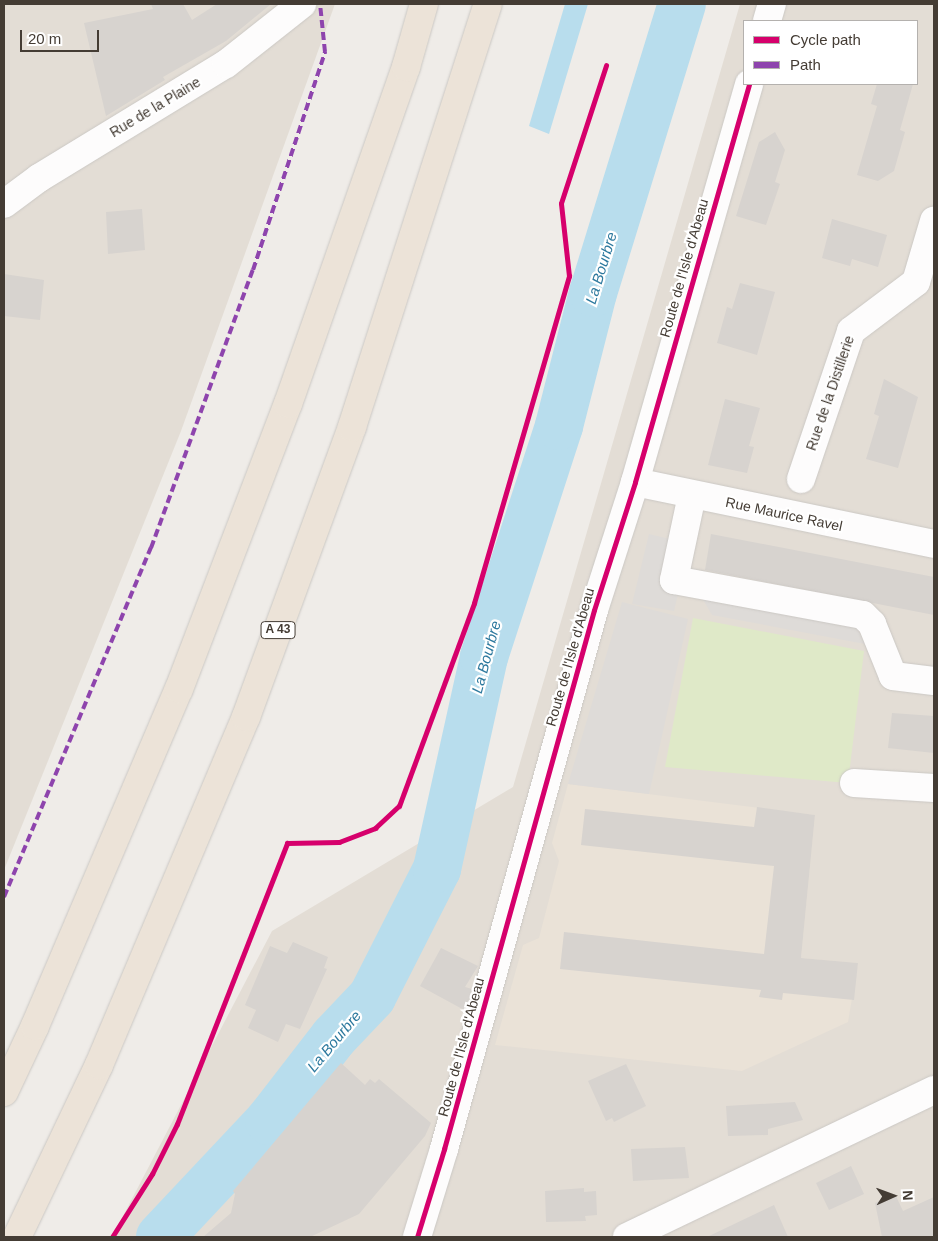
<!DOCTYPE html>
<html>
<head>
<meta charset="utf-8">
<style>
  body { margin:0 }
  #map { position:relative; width:938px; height:1241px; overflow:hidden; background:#efece8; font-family:Arial,sans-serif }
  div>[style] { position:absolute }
  .residential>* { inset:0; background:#e3ddd5 }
  .education>* { inset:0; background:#eae2d7 }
  .green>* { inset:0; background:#dfe9c8 }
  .parking>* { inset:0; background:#dedbd8 }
  .water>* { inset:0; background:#b8dded }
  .river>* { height:48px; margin:-24px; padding:0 24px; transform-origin:24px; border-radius:24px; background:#b8dded }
  .building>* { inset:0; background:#d7d3cf }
  .roads { filter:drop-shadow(0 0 1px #cbc8c4) drop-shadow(0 0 1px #cbc8c4) }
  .minor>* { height:28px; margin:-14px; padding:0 14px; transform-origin:14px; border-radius:14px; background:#fdfcfc }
  .highway>* { height:28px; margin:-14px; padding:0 14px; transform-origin:14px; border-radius:14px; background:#ece3d8 }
  .quiet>* { height:4px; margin-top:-2px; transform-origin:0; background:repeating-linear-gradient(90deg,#8e44ad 0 8px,transparent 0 12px) }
  .cycleway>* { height:5px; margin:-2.5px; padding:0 2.5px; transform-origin:2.5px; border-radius:2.5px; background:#d6006c }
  span { translate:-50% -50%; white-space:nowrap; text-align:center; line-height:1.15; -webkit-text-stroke:4.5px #fff; paint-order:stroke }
  .shield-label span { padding:1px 4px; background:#fff; border:1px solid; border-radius:4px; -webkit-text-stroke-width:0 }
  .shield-label { font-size:12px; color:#443c34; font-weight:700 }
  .street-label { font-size:14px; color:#443c34 }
  .water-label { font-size:15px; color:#2d799e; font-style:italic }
  .frame { position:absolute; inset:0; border:5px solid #443c34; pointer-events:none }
  .legend { position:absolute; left:743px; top:20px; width:175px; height:65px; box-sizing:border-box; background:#fff; border:1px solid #b4b1ae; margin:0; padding:6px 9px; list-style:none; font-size:15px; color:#443c34 }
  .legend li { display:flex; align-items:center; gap:10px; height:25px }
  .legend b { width:25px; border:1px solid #b4b1ae }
  .north { position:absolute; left:868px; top:1171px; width:50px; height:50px; -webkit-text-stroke:4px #fff; paint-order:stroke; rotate:88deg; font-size:14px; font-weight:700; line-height:20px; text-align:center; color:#443c34 }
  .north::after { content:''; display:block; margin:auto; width:18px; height:22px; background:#443c34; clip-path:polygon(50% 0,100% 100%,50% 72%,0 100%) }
  .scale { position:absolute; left:20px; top:30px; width:79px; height:22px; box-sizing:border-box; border:2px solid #443c34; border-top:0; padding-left:6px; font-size:15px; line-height:18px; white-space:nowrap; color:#443c34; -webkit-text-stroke:4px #fff; paint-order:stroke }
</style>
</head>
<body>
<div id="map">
  <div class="residential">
    <div style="clip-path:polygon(4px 4px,335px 4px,181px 431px,4px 870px)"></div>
    <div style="clip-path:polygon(evenodd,740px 4px,934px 4px,934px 1237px,112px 1237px,272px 931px,513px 787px,740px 4px,744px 21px,917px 21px,917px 84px,744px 84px,744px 21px)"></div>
  </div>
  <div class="education">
    <div style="clip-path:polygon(568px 784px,815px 815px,801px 958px,858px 963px,848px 1022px,742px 1071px,495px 1045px,523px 945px,539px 938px,559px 861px,552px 843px)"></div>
  </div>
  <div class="green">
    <div style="clip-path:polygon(693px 618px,864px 651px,848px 783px,665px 767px)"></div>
  </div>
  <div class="parking">
    <div style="clip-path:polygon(649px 534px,690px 544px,674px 611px,632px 604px)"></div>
    <div style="clip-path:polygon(694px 584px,849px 613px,865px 644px,712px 615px)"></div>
    <div style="clip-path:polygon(622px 602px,688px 619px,649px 794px,568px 784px)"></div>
  </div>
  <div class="water">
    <div style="clip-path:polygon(565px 4px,588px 4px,549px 134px,529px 126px)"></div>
  </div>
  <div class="river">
    <div style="left:160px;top:1237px;width:159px;rotate:-46.8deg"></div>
    <div style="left:269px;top:1121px;width:106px;rotate:-52.3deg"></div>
    <div style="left:334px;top:1037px;width:55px;rotate:-46.5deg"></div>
    <div style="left:372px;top:997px;width:144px;rotate:-63.1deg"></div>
    <div style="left:437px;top:869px;width:217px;rotate:-77.5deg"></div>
    <div style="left:484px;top:657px;width:243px;rotate:-72deg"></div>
    <div style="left:559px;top:426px;width:137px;rotate:-75.7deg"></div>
    <div style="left:593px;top:293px;width:302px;rotate:-72.9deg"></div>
  </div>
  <div class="building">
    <div style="clip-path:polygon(151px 4px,183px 4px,192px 20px,217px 4px,271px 4px,226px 41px,163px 77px,165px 80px,106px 116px,84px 23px,153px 9px)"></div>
    <div style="clip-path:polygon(877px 84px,913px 84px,900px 130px,905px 132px,894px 171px,878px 181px,857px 175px,877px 106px,871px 104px)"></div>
    <div style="clip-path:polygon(775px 132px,785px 150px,775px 182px,780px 184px,766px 225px,736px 216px,759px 142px)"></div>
    <div style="clip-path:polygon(142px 209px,145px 250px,108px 254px,106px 212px)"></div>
    <div style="clip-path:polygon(832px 219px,887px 235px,878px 267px,852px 259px,850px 266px,822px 258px)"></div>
    <div style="clip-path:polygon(4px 274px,44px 280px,40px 320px,4px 316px)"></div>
    <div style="clip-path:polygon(740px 283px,775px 292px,757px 355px,717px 343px,727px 307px,732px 309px)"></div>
    <div style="clip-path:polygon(884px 379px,918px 397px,898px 468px,866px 459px,879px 416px,874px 414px)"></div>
    <div style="clip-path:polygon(725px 399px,760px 408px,749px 446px,754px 447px,747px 473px,708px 465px)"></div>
    <div style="clip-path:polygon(711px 534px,934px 577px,934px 615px,705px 570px)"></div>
    <div style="clip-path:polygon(892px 713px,934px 716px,934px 753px,888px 748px)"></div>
    <div style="clip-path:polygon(757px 807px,815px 815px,801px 958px,858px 963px,854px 1000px,783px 993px,782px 1000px,759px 997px,761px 990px,560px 969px,564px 932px,764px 954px,774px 866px,581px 845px,585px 809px,754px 827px)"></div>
    <div style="clip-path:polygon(293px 942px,328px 957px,324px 968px,327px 969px,300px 1029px,286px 1024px,278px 1042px,248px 1028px,256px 1010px,245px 1005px,270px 946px,287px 953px)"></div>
    <div style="clip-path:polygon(441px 948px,478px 966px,465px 987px,472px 989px,466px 1011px,420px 986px)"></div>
    <div style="clip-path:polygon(341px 1063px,365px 1085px,370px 1079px,375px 1083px,379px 1079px,431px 1123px,425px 1136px,359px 1214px,310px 1237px,203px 1237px,231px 1213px,235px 1194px,233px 1191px)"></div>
    <div style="clip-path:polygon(626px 1064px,646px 1106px,614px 1122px,612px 1118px,606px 1121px,588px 1081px)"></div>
    <div style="clip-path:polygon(795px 1102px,803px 1120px,768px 1129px,768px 1135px,728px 1136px,726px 1106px)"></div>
    <div style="clip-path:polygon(685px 1147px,689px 1178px,633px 1181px,631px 1149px)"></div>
    <div style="clip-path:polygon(851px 1166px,864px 1194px,829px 1210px,816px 1183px)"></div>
    <div style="clip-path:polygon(584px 1188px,584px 1192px,596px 1191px,597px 1215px,585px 1216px,586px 1221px,546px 1222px,545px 1191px)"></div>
    <div style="clip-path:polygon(895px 1194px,903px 1211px,934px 1197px,934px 1237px,882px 1237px,875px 1203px)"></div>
    <div style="clip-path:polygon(774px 1205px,788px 1237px,707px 1237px)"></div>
  </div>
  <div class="roads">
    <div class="minor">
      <div style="left:767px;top:21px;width:18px;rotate:-74deg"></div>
      <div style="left:4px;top:204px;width:44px;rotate:-36.6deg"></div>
      <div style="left:39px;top:178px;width:219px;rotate:-31.4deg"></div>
      <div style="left:226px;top:64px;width:97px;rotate:-38.3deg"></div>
      <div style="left:801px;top:479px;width:156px;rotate:-71.3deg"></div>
      <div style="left:851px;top:331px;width:81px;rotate:-37deg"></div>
      <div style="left:916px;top:282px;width:64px;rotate:-73.6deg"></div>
      <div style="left:635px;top:482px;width:305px;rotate:11.7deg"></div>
      <div style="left:692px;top:495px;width:87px;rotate:102deg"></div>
      <div style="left:674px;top:580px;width:192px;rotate:10.5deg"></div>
      <div style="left:863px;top:615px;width:13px;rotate:45deg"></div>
      <div style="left:872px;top:624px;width:56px;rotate:68deg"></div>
      <div style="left:893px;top:676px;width:41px;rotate:7deg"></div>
      <div style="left:854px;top:783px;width:80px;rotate:3.6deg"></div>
      <div style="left:417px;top:1237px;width:92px;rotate:-72.9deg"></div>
      <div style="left:444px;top:1149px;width:559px;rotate:-74.45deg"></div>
      <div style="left:594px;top:610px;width:134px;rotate:-72.2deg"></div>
      <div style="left:635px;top:482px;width:414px;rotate:-74deg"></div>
      <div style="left:627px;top:1237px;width:340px;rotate:-25.6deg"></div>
    </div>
    <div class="highway">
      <div style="left:4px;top:1092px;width:73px;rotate:-64.8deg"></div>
      <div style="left:35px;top:1026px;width:366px;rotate:-66.9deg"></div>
      <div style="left:179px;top:689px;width:305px;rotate:-69.1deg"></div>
      <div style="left:288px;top:404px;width:357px;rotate:-70.7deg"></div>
      <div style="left:406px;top:67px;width:66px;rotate:-74.1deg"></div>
      <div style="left:17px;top:1237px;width:191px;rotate:-64.5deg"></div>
      <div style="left:99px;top:1065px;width:378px;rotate:-67.1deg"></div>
      <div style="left:246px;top:717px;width:309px;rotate:-69.9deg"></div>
      <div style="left:352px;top:427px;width:444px;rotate:-72.2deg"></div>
    </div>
  </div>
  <div class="quiet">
    <div style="left:4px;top:897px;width:379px;rotate:-67.2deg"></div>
    <div style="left:151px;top:548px;width:296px;rotate:-69.9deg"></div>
    <div style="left:253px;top:270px;width:230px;rotate:-71.7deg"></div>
    <div style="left:325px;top:52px;width:48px;rotate:-95.9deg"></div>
  </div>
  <div class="cycleway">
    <div style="left:112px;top:1237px;width:75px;rotate:-57.6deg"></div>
    <div style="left:152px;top:1174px;width:56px;rotate:-63.4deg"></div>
    <div style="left:177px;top:1124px;width:302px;rotate:-68.6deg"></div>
    <div style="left:287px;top:843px;width:52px;rotate:-1.1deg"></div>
    <div style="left:339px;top:842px;width:39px;rotate:-21deg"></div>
    <div style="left:375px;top:828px;width:33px;rotate:-43deg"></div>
    <div style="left:399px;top:806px;width:216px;rotate:-69.7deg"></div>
    <div style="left:474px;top:603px;width:341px;rotate:-73.8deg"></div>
    <div style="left:569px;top:276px;width:73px;rotate:-96.3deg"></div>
    <div style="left:561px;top:203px;width:145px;rotate:-71.9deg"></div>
    <div style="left:417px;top:1237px;width:92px;rotate:-72.9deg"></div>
    <div style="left:444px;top:1149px;width:559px;rotate:-74.45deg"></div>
    <div style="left:594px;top:610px;width:134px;rotate:-72.2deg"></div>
    <div style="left:635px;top:482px;width:414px;rotate:-74deg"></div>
  </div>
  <div class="shield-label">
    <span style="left:278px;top:630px">A 43</span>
  </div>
  <div class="street-label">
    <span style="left:155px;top:107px;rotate:-31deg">Rue de la Plaine</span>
    <span style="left:684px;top:268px;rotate:-74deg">Route de l'Isle d'Abeau</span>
    <span style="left:830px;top:393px;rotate:-71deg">Rue de la Distillerie</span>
    <span style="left:784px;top:514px;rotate:12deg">Rue Maurice Ravel</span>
    <span style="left:570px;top:657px;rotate:-74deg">Route de l'Isle d'Abeau</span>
    <span style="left:461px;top:1047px;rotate:-75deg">Route de l'Isle d'Abeau</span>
  </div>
  <div class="water-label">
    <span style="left:601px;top:268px;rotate:-73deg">La Bourbre</span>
    <span style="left:486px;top:657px;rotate:-75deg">La Bourbre</span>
    <span style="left:334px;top:1041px;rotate:-50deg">La Bourbre</span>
  </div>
  <div class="frame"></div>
  <ul class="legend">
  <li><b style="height:6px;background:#d6006c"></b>Cycle path</li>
  <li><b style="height:6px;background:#8e44ad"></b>Path</li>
  </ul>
  <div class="north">N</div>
  <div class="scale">20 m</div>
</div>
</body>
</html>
